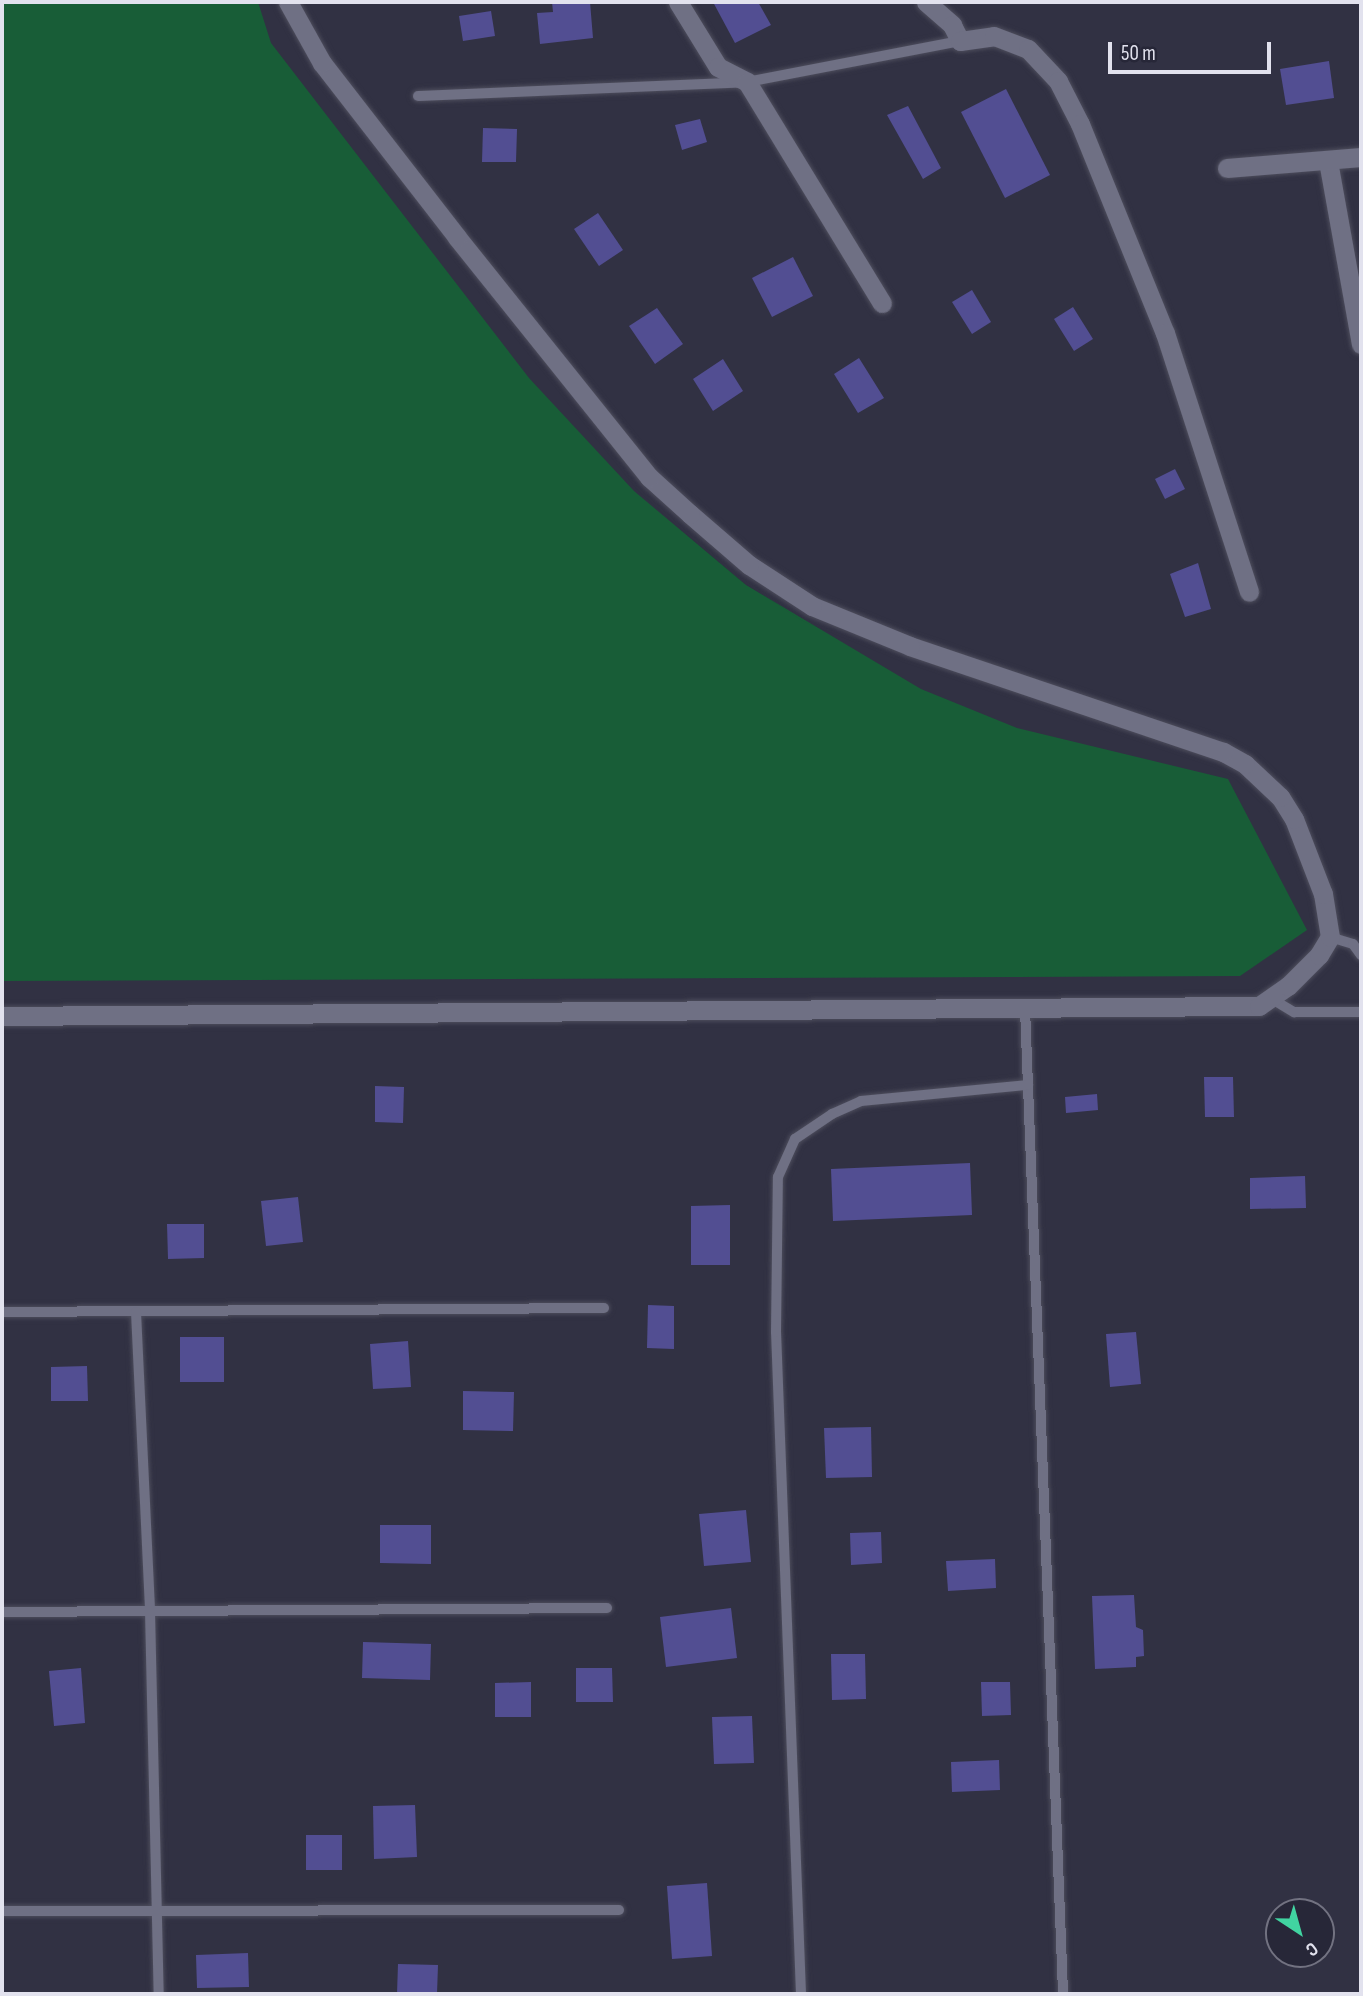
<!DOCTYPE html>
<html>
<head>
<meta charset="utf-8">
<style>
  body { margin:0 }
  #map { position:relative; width:1363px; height:1996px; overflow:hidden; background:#313143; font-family:"Sofia Sans Condensed",sans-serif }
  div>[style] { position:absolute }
  .green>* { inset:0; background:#185d37 }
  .building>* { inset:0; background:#524e92 }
  .roads { filter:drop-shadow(0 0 2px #4d4d5c) drop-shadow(0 0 2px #4d4d5c) }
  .service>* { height:10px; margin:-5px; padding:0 5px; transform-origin:5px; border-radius:5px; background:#6f7084 }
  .minor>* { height:19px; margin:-9.5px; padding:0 9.5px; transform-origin:9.5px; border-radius:9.5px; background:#6f7084 }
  span { translate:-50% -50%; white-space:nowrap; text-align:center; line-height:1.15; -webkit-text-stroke:5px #272738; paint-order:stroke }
  .frame { position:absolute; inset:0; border:4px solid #e2e2ee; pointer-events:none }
  .north { position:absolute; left:1265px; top:1898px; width:70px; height:70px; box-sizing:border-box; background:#272738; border:2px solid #727281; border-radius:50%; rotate:144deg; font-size:19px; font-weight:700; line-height:28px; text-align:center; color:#e2e2ee }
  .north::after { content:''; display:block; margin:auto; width:24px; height:32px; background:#41d4a1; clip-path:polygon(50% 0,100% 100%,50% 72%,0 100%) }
  .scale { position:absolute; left:1108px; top:42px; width:163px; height:32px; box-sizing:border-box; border:4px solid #e2e2ee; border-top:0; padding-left:9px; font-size:21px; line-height:24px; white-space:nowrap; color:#e2e2ee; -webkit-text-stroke:5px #272738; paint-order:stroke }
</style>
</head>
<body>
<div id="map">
  <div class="green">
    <div style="clip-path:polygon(2px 2px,258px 2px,271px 43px,529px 378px,634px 491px,746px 585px,921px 689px,1017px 728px,1228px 779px,1307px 930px,1240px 976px,2px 981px)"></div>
  </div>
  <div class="building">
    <div style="clip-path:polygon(552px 2px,590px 2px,593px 38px,540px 44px,537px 13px,553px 12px)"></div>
    <div style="clip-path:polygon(713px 2px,758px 2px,771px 25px,735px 43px)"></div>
    <div style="clip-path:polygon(491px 11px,495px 36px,463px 41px,459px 16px)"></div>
    <div style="clip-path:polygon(1329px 61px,1334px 98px,1286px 105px,1280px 69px)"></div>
    <div style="clip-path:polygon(1006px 89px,1050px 175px,1005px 198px,961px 112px)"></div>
    <div style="clip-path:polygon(908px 106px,941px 168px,923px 179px,887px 115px)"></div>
    <div style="clip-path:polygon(700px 119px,707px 142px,682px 150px,675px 125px)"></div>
    <div style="clip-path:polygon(483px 128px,517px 129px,516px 162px,482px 162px)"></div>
    <div style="clip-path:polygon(598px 213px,623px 250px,599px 266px,574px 229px)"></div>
    <div style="clip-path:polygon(793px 257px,813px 296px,772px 317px,752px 278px)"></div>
    <div style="clip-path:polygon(972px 290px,991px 322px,972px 334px,952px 302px)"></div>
    <div style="clip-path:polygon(1073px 307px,1093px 339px,1074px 351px,1054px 319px)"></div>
    <div style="clip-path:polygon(657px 308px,683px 344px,655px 364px,629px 326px)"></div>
    <div style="clip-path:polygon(859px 358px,884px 398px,858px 413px,834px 374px)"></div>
    <div style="clip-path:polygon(723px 359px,743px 391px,713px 411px,693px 379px)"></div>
    <div style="clip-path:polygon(1175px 469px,1185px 489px,1165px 499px,1155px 479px)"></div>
    <div style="clip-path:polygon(1198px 563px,1211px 609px,1185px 617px,1170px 574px)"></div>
    <div style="clip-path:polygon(1204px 1077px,1233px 1077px,1234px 1117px,1205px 1117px)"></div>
    <div style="clip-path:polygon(375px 1086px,404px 1087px,403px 1123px,375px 1122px)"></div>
    <div style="clip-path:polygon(1097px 1094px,1098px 1110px,1066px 1113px,1065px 1097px)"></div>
    <div style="clip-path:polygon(970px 1163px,972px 1215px,833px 1221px,831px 1169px)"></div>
    <div style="clip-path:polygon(1305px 1176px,1306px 1208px,1250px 1209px,1250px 1178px)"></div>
    <div style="clip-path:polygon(298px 1197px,303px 1242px,266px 1246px,261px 1201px)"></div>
    <div style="clip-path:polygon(730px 1205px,730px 1265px,691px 1265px,691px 1206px)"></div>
    <div style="clip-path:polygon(167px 1224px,204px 1224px,204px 1258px,168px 1259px)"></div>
    <div style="clip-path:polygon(648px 1305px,674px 1306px,674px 1349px,647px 1348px)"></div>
    <div style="clip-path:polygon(1136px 1332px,1141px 1384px,1110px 1387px,1106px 1334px)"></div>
    <div style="clip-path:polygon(180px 1337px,224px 1337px,224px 1382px,180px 1382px)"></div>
    <div style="clip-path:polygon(408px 1341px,411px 1387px,373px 1389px,370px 1344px)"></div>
    <div style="clip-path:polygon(87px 1366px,88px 1401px,51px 1401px,51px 1367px)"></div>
    <div style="clip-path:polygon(463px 1391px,514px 1392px,513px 1431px,463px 1430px)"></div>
    <div style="clip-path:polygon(871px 1427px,872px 1477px,826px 1478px,824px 1428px)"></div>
    <div style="clip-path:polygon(746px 1510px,751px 1562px,704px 1566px,699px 1514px)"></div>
    <div style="clip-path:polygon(380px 1525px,431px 1525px,431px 1564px,380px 1563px)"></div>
    <div style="clip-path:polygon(881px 1532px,882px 1563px,851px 1565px,850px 1533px)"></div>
    <div style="clip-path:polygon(995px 1559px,996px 1588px,948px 1591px,946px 1561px)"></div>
    <div style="clip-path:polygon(1134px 1595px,1136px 1627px,1143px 1630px,1144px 1656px,1136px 1657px,1136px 1667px,1095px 1669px,1092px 1596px)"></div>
    <div style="clip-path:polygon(731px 1608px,737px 1658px,666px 1667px,660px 1617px)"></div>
    <div style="clip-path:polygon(363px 1642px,431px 1644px,430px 1680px,362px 1678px)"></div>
    <div style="clip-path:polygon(831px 1654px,865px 1654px,866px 1699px,832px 1700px)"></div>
    <div style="clip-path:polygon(81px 1668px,85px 1723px,54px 1726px,49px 1671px)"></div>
    <div style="clip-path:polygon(576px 1668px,612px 1668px,613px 1702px,576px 1702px)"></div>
    <div style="clip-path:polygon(531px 1682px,531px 1717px,495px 1717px,495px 1683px)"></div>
    <div style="clip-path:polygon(981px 1682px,1010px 1682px,1011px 1715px,982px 1716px)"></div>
    <div style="clip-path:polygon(752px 1716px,754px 1763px,714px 1764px,712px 1717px)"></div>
    <div style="clip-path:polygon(999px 1760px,1000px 1790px,952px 1792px,951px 1762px)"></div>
    <div style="clip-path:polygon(415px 1805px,417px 1857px,374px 1859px,373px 1806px)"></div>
    <div style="clip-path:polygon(306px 1835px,342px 1835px,342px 1870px,306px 1870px)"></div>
    <div style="clip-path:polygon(707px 1883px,712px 1956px,672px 1959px,667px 1886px)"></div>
    <div style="clip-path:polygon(248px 1953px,249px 1987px,197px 1988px,196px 1955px)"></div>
    <div style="clip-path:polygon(398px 1964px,438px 1965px,437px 1994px,397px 1994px)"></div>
  </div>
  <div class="roads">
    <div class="service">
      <div style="left:418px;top:96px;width:329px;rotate:-2.4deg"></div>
      <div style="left:747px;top:82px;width:217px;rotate:-10.9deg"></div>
      <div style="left:1330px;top:937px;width:24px;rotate:17deg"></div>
      <div style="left:1353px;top:944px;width:14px;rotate:54deg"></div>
      <div style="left:1272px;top:999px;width:26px;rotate:31deg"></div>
      <div style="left:1294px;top:1012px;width:67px"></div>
      <div style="left:1025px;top:1008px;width:987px;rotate:87.79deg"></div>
      <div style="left:2px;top:1312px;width:602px;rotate:-0.38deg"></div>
      <div style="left:136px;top:1312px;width:299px;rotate:87.3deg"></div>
      <div style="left:150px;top:1611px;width:383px;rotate:88.7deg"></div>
      <div style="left:2px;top:1612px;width:605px;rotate:-0.38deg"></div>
      <div style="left:2px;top:1911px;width:617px;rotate:-0.09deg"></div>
      <div style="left:801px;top:1994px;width:662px;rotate:-92.16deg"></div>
      <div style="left:776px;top:1332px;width:155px;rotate:-89.3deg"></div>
      <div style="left:778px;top:1177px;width:42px;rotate:-65.9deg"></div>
      <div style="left:795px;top:1139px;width:45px;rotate:-34deg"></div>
      <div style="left:832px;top:1114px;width:32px;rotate:-24deg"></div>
      <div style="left:861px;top:1101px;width:168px;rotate:-5.5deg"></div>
    </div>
    <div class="minor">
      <div style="left:678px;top:2px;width:76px;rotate:58.4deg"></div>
      <div style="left:718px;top:67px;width:33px;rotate:27deg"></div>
      <div style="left:747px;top:82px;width:259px;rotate:58.6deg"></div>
      <div style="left:926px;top:2px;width:35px;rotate:41deg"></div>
      <div style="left:952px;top:25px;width:18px;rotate:63deg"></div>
      <div style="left:960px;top:41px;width:34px;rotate:-8deg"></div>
      <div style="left:994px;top:36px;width:36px;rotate:21deg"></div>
      <div style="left:1028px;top:49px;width:44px;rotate:46.8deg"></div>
      <div style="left:1058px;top:81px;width:48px;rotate:62.9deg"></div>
      <div style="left:1080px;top:124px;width:226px;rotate:67.9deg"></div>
      <div style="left:1165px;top:333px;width:272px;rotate:72deg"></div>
      <div style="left:1328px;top:161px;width:186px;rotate:79.8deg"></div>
      <div style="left:1227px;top:168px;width:134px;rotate:-4.7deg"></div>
      <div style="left:2px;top:1016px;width:1257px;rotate:-0.46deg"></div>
      <div style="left:1259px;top:1006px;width:35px;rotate:-35deg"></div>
      <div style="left:1288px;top:986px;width:44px;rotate:-45deg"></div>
      <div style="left:1319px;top:955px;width:21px;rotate:-59deg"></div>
      <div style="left:1330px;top:937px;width:44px;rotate:-99.2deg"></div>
      <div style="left:1323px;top:894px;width:80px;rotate:-111.1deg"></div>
      <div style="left:1294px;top:819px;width:26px;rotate:-122deg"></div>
      <div style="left:1280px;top:797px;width:48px;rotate:-136.7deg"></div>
      <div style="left:1245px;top:764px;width:25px;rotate:-151deg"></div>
      <div style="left:1223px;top:752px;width:330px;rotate:-161.3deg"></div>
      <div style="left:910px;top:646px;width:106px;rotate:-157.8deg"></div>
      <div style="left:812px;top:606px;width:75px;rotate:-146.9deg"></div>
      <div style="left:749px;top:565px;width:78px;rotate:-139.2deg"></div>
      <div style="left:690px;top:514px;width:55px;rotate:-137.9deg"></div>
      <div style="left:649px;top:477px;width:307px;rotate:-128.7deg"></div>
      <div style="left:457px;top:237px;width:220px;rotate:-127.8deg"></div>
      <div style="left:322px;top:63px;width:70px;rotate:-119.1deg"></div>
    </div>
  </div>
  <div class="frame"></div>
  <div class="north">С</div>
  <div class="scale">50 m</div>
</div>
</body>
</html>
